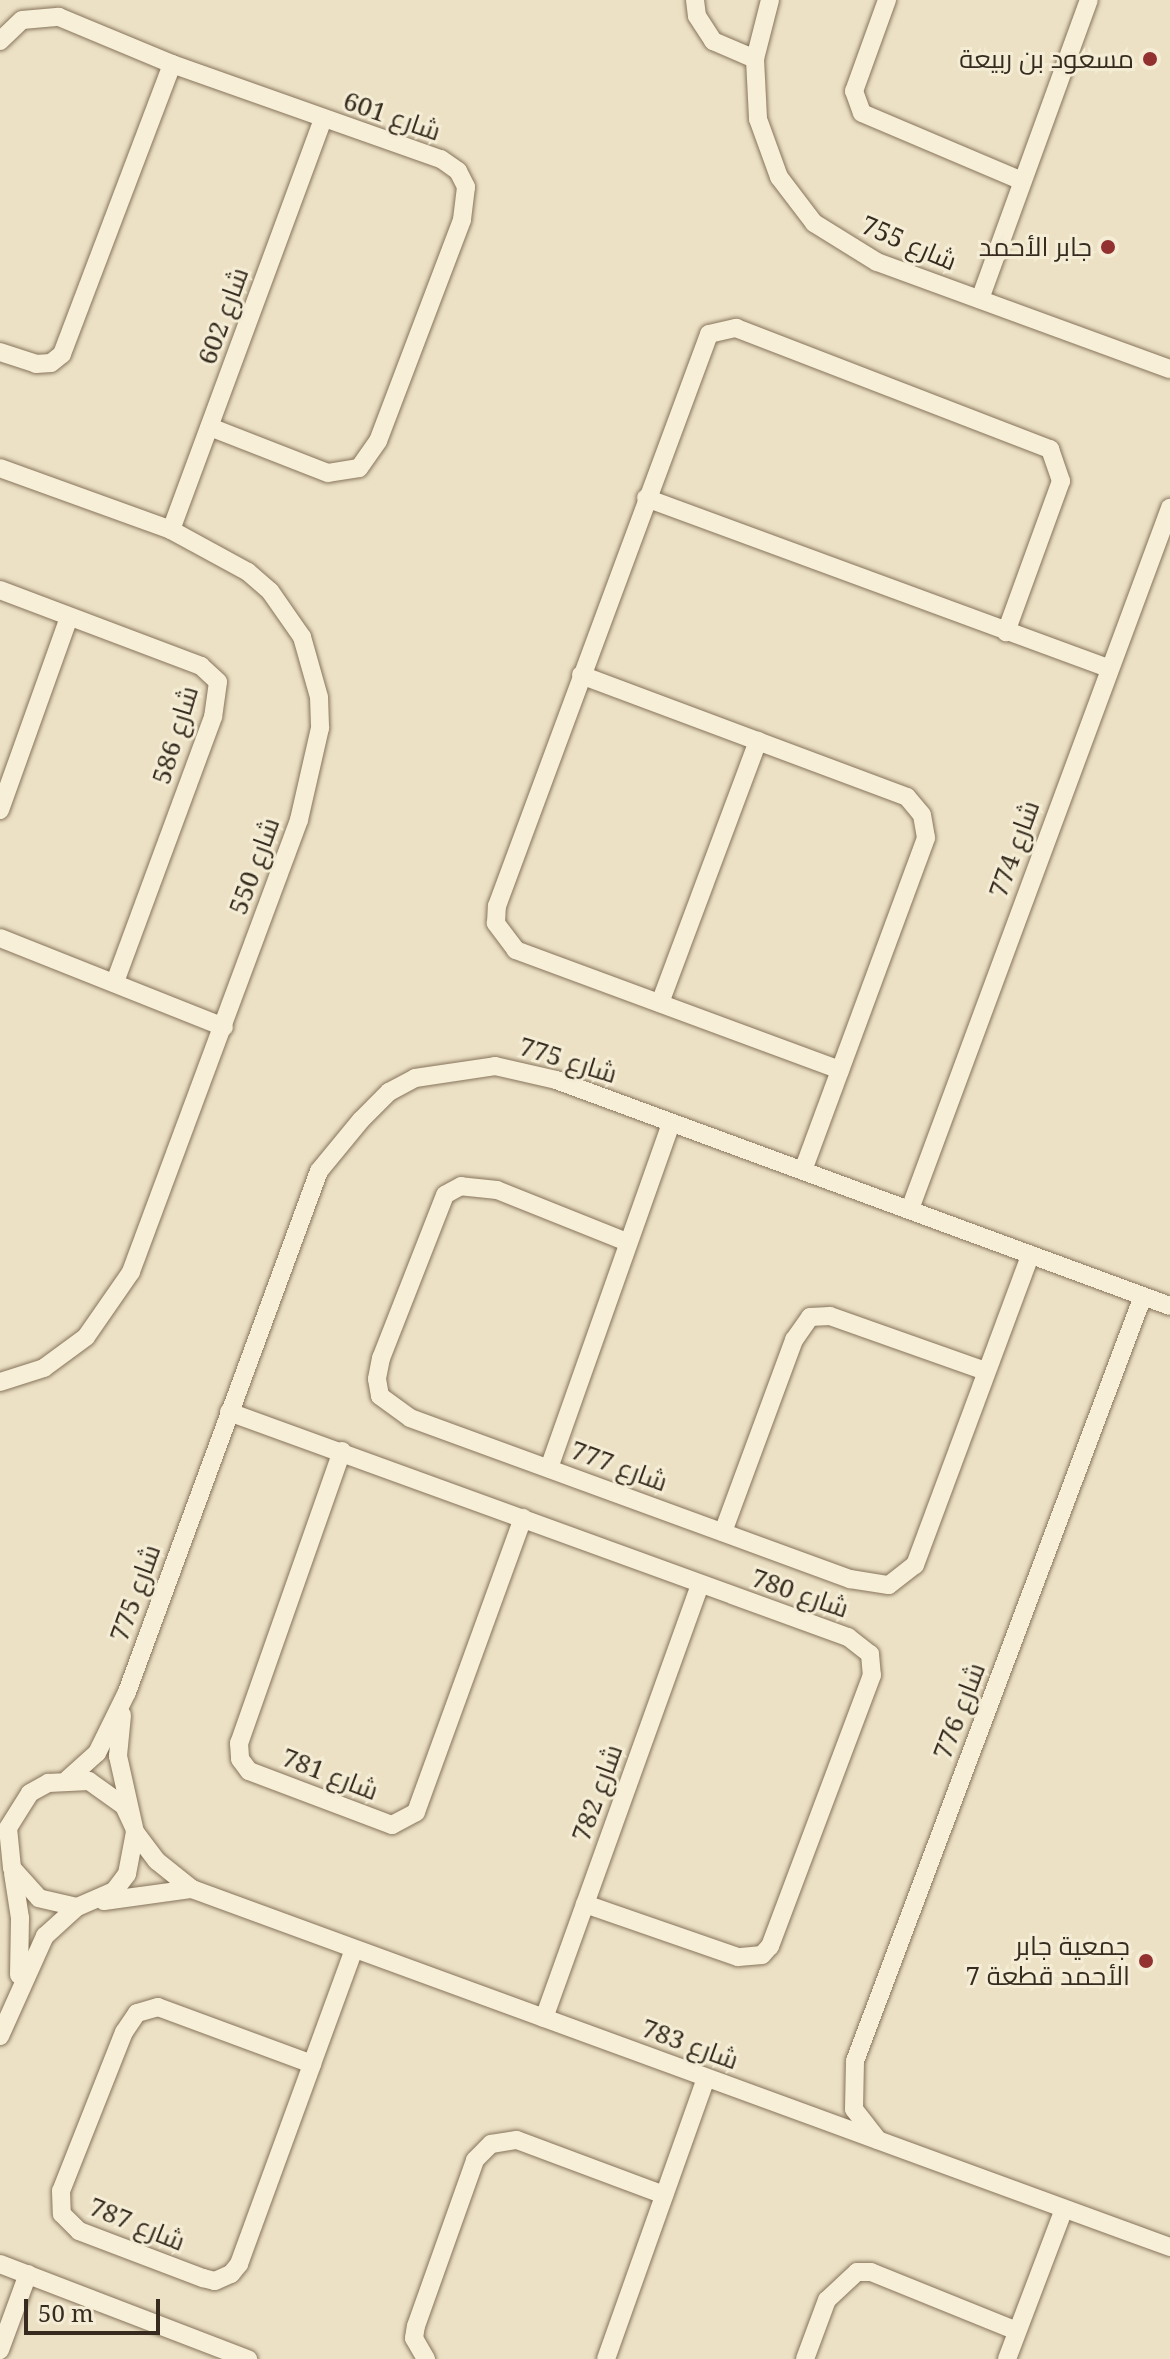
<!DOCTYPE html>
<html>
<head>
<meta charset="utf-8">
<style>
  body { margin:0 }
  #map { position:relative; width:1170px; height:2359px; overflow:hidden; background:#ece1c5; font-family:"Noto Serif",Cairo,serif }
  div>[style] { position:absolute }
  .roads { filter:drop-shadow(0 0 2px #86745c) drop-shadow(0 0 2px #86745c) }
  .minor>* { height:18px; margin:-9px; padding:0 9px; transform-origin:9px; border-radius:9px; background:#f7efd8 }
  .dots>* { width:22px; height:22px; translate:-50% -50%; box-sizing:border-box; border:4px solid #f4ecd4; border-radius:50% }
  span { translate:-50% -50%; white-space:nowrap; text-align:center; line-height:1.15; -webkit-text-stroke:6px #f4ecd4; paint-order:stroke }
  .poi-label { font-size:26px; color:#372b1f }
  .right { translate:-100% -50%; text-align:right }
  .street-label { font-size:26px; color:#372b1f }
  .scale { position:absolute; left:24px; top:2299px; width:136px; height:36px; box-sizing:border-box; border:4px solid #372b1f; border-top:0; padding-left:10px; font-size:24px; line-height:28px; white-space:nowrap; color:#372b1f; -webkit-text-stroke:6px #f4ecd4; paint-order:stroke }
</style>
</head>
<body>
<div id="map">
  <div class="roads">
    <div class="minor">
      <div style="left:695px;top:0;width:16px;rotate:83deg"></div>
      <div style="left:697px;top:16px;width:30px;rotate:57deg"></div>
      <div style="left:713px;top:41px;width:46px;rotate:23.2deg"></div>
      <div style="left:770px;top:0;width:61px;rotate:104.3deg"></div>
      <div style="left:755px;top:59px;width:60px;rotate:87.1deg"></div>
      <div style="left:758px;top:119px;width:62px;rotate:70.1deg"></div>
      <div style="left:779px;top:177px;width:58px;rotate:52.7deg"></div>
      <div style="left:814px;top:223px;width:74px;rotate:31.8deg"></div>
      <div style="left:877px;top:262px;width:312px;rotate:20.1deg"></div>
      <div style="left:887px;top:0;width:97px;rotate:109.9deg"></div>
      <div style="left:854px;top:91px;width:23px;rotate:70deg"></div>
      <div style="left:862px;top:113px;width:174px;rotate:23deg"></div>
      <div style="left:0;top:41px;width:30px;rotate:-44deg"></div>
      <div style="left:22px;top:20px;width:37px;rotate:-5deg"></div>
      <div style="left:59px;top:17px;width:122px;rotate:22.6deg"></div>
      <div style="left:172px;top:64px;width:285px;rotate:19.5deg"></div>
      <div style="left:441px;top:159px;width:21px;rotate:35deg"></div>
      <div style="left:458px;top:171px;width:18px;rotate:63deg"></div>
      <div style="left:466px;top:187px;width:33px;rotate:97deg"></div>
      <div style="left:462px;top:220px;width:236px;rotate:110.8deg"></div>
      <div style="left:378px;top:441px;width:33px;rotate:125deg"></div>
      <div style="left:359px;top:468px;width:31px;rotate:171deg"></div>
      <div style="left:328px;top:473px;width:127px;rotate:-158.7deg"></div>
      <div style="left:980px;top:299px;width:318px;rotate:-70deg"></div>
      <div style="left:0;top:352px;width:38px;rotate:18deg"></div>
      <div style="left:36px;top:364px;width:15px;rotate:-4deg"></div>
      <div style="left:51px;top:363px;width:14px;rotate:-39deg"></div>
      <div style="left:62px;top:354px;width:310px;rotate:-69.2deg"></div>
      <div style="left:0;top:468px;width:182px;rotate:19.9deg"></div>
      <div style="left:171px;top:530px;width:88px;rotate:28.6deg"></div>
      <div style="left:248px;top:572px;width:29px;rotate:41deg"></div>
      <div style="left:270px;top:591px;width:56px;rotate:55.2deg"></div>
      <div style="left:302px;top:637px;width:62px;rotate:74.2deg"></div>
      <div style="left:319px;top:697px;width:31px;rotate:88deg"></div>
      <div style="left:320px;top:728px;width:94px;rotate:102.9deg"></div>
      <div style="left:299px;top:820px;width:482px;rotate:110.4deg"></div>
      <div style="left:131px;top:1272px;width:79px;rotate:124.7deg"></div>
      <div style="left:86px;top:1337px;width:52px;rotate:143.6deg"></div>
      <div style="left:44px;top:1368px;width:46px;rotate:162.3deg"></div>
      <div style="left:646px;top:498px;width:493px;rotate:20.2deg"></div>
      <div style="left:171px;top:530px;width:437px;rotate:-69.7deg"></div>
      <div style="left:0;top:590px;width:215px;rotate:20.7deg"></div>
      <div style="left:201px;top:666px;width:23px;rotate:43deg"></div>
      <div style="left:218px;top:682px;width:35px;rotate:98deg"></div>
      <div style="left:213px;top:717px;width:283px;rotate:110.3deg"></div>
      <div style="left:581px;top:675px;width:348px;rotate:20.5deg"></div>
      <div style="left:907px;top:797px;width:23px;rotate:50deg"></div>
      <div style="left:922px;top:815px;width:23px;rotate:80deg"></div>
      <div style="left:926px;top:838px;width:354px;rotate:110.3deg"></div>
      <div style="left:0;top:810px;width:205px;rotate:-70.3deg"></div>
      <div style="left:0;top:938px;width:241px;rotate:21.7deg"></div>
      <div style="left:660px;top:1003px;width:280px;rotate:-69.5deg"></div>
      <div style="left:840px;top:1070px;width:346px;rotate:-159.7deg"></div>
      <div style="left:516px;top:950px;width:34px;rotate:-127deg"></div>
      <div style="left:496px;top:923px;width:17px;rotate:-87deg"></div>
      <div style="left:497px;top:906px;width:610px;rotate:-69.66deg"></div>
      <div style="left:709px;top:334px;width:28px;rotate:-13deg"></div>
      <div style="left:736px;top:328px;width:337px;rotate:21.1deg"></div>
      <div style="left:1050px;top:449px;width:34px;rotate:71deg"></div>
      <div style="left:1061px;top:481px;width:161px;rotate:110deg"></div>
      <div style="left:910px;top:1209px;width:748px;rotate:-69.65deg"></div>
      <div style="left:627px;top:1242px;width:140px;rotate:-158.2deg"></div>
      <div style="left:497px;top:1190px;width:36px;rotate:-174deg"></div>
      <div style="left:461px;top:1186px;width:18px;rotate:151deg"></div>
      <div style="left:445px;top:1195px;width:175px;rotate:111.4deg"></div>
      <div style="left:381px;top:1358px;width:21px;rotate:101deg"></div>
      <div style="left:377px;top:1379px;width:17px;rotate:80deg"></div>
      <div style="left:380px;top:1396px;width:37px;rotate:36deg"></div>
      <div style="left:410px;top:1418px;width:469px;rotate:20.1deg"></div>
      <div style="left:850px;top:1579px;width:39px;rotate:9deg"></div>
      <div style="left:889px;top:1585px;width:33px;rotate:-38deg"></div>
      <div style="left:915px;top:1565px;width:331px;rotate:-69.6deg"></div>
      <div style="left:229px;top:1412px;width:659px;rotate:19.98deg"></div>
      <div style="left:848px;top:1637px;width:28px;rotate:38deg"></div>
      <div style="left:870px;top:1654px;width:21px;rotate:85deg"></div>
      <div style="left:872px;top:1675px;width:290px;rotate:110.6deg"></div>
      <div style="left:770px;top:1946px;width:12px;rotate:132deg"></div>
      <div style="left:762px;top:1955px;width:24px;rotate:175deg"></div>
      <div style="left:738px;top:1957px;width:162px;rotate:-160.9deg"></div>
      <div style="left:342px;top:1451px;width:310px;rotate:109.4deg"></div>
      <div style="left:239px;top:1743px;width:16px;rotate:86deg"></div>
      <div style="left:240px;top:1759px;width:15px;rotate:53deg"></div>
      <div style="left:249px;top:1771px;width:153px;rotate:20.7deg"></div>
      <div style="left:392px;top:1825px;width:27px;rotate:-28deg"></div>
      <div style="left:416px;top:1812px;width:313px;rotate:-70deg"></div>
      <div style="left:549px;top:1468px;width:366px;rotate:-70.5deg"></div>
      <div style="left:723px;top:1532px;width:205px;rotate:-69.7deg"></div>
      <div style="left:794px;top:1340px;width:28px;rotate:-55deg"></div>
      <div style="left:810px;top:1317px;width:20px;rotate:-3deg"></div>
      <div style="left:830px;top:1316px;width:164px;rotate:19.5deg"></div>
      <div style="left:122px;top:1715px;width:41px;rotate:95.6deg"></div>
      <div style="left:118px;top:1756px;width:78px;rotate:77.4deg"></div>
      <div style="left:135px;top:1832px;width:43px;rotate:100.8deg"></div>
      <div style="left:127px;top:1874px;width:21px;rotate:127deg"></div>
      <div style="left:114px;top:1891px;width:40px;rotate:156.6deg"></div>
      <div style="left:77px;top:1907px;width:39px;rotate:-167deg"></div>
      <div style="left:39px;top:1898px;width:40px;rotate:-132deg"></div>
      <div style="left:12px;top:1868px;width:40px;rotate:-95.7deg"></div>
      <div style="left:8px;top:1828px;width:41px;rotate:-57.8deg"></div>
      <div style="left:30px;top:1793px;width:21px;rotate:-29deg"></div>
      <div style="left:48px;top:1783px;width:41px;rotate:-2.8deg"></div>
      <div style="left:89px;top:1781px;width:43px;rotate:35.5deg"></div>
      <div style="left:124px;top:1806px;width:21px;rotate:65deg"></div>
      <div style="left:68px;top:1779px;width:39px;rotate:-42deg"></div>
      <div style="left:97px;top:1753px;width:68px;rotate:-63.8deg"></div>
      <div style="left:127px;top:1692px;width:555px;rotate:-69.77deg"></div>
      <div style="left:319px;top:1171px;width:66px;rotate:-50.5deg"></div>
      <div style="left:361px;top:1120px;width:40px;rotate:-45deg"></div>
      <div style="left:389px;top:1092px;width:30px;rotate:-28deg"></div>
      <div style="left:415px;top:1078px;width:81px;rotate:-8.5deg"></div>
      <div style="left:495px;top:1066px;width:63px;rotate:12.9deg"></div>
      <div style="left:556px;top:1080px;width:654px;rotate:20.21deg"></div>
      <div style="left:135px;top:1832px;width:36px;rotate:53deg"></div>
      <div style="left:157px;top:1861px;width:45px;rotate:38.7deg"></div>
      <div style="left:192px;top:1889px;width:1041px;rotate:20.11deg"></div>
      <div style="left:13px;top:1873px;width:46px;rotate:81.2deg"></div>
      <div style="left:20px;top:1918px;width:57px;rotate:91deg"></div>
      <div style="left:104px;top:1901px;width:89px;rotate:-7.8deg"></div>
      <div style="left:544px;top:2018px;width:460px;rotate:-70.2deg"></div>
      <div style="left:0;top:2036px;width:110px;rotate:-65.8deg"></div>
      <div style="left:45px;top:1936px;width:43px;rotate:-42.2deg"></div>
      <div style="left:312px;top:2064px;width:164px;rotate:-159.7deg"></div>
      <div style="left:158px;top:2007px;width:22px;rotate:164deg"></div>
      <div style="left:137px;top:2013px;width:23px;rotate:124deg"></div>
      <div style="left:124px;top:2032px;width:171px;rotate:111.6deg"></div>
      <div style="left:61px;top:2191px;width:23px;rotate:88deg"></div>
      <div style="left:62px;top:2214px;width:24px;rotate:45deg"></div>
      <div style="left:79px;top:2231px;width:133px;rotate:20.8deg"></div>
      <div style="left:203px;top:2278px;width:12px;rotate:14deg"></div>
      <div style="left:215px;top:2281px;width:17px;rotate:-24deg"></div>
      <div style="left:231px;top:2274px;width:13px;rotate:-51deg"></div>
      <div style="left:239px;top:2264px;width:213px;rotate:-69.9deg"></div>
      <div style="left:312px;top:2064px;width:122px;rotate:-69.9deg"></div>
      <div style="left:878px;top:2140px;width:39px;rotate:-128deg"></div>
      <div style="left:854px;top:2109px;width:48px;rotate:-88.8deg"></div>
      <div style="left:855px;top:2061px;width:817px;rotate:-69.37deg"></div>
      <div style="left:0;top:2264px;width:266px;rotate:21deg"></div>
      <div style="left:0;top:2350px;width:81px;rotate:-69.8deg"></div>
      <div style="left:426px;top:2359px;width:24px;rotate:-120deg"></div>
      <div style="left:414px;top:2338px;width:12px;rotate:-81deg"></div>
      <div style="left:416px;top:2326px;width:176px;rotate:-70.4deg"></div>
      <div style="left:475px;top:2160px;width:23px;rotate:-45deg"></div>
      <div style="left:491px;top:2144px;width:26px;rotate:-9deg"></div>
      <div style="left:517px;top:2140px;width:157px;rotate:20.5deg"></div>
      <div style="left:606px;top:2359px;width:298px;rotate:-70.4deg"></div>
      <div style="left:805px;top:2359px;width:63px;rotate:-69.6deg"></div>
      <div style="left:827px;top:2300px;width:41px;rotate:-43deg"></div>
      <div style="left:857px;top:2272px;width:14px"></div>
      <div style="left:871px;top:2272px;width:157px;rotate:22deg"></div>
      <div style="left:1007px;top:2359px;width:160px;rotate:-69.2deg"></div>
    </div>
  </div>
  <div class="dots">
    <div style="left:1150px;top:59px;background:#92312f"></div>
    <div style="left:1108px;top:247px;background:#92312f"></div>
    <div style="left:1146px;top:1961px;background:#92312f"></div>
  </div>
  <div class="poi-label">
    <span class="right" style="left:1134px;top:59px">مسعود بن ربيعة</span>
    <span class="right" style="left:1092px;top:247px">جابر الأحمد</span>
    <span class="right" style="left:1130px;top:1961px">جمعية جابر<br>الأحمد قطعة 7</span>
  </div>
  <div class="street-label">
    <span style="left:392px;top:116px;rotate:19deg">شارع 601</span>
    <span style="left:909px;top:243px;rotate:23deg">شارع 755</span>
    <span style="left:223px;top:316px;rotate:-70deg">شارع 602</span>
    <span style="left:175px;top:735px;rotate:-73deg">شارع 586</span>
    <span style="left:1014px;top:849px;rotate:-70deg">شارع 774</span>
    <span style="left:254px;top:866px;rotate:-70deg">شارع 550</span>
    <span style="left:568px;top:1060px;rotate:17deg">شارع 775</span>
    <span style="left:619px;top:1466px;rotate:20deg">شارع 777</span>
    <span style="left:135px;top:1593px;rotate:-70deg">شارع 775</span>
    <span style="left:800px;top:1593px;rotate:19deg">شارع 780</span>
    <span style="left:959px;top:1711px;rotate:-69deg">شارع 776</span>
    <span style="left:330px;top:1774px;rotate:21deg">شارع 781</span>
    <span style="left:597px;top:1793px;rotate:-70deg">شارع 782</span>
    <span style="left:690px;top:2044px;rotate:20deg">شارع 783</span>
    <span style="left:137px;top:2224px;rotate:22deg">شارع 787</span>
  </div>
  <div class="scale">50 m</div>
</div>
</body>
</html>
